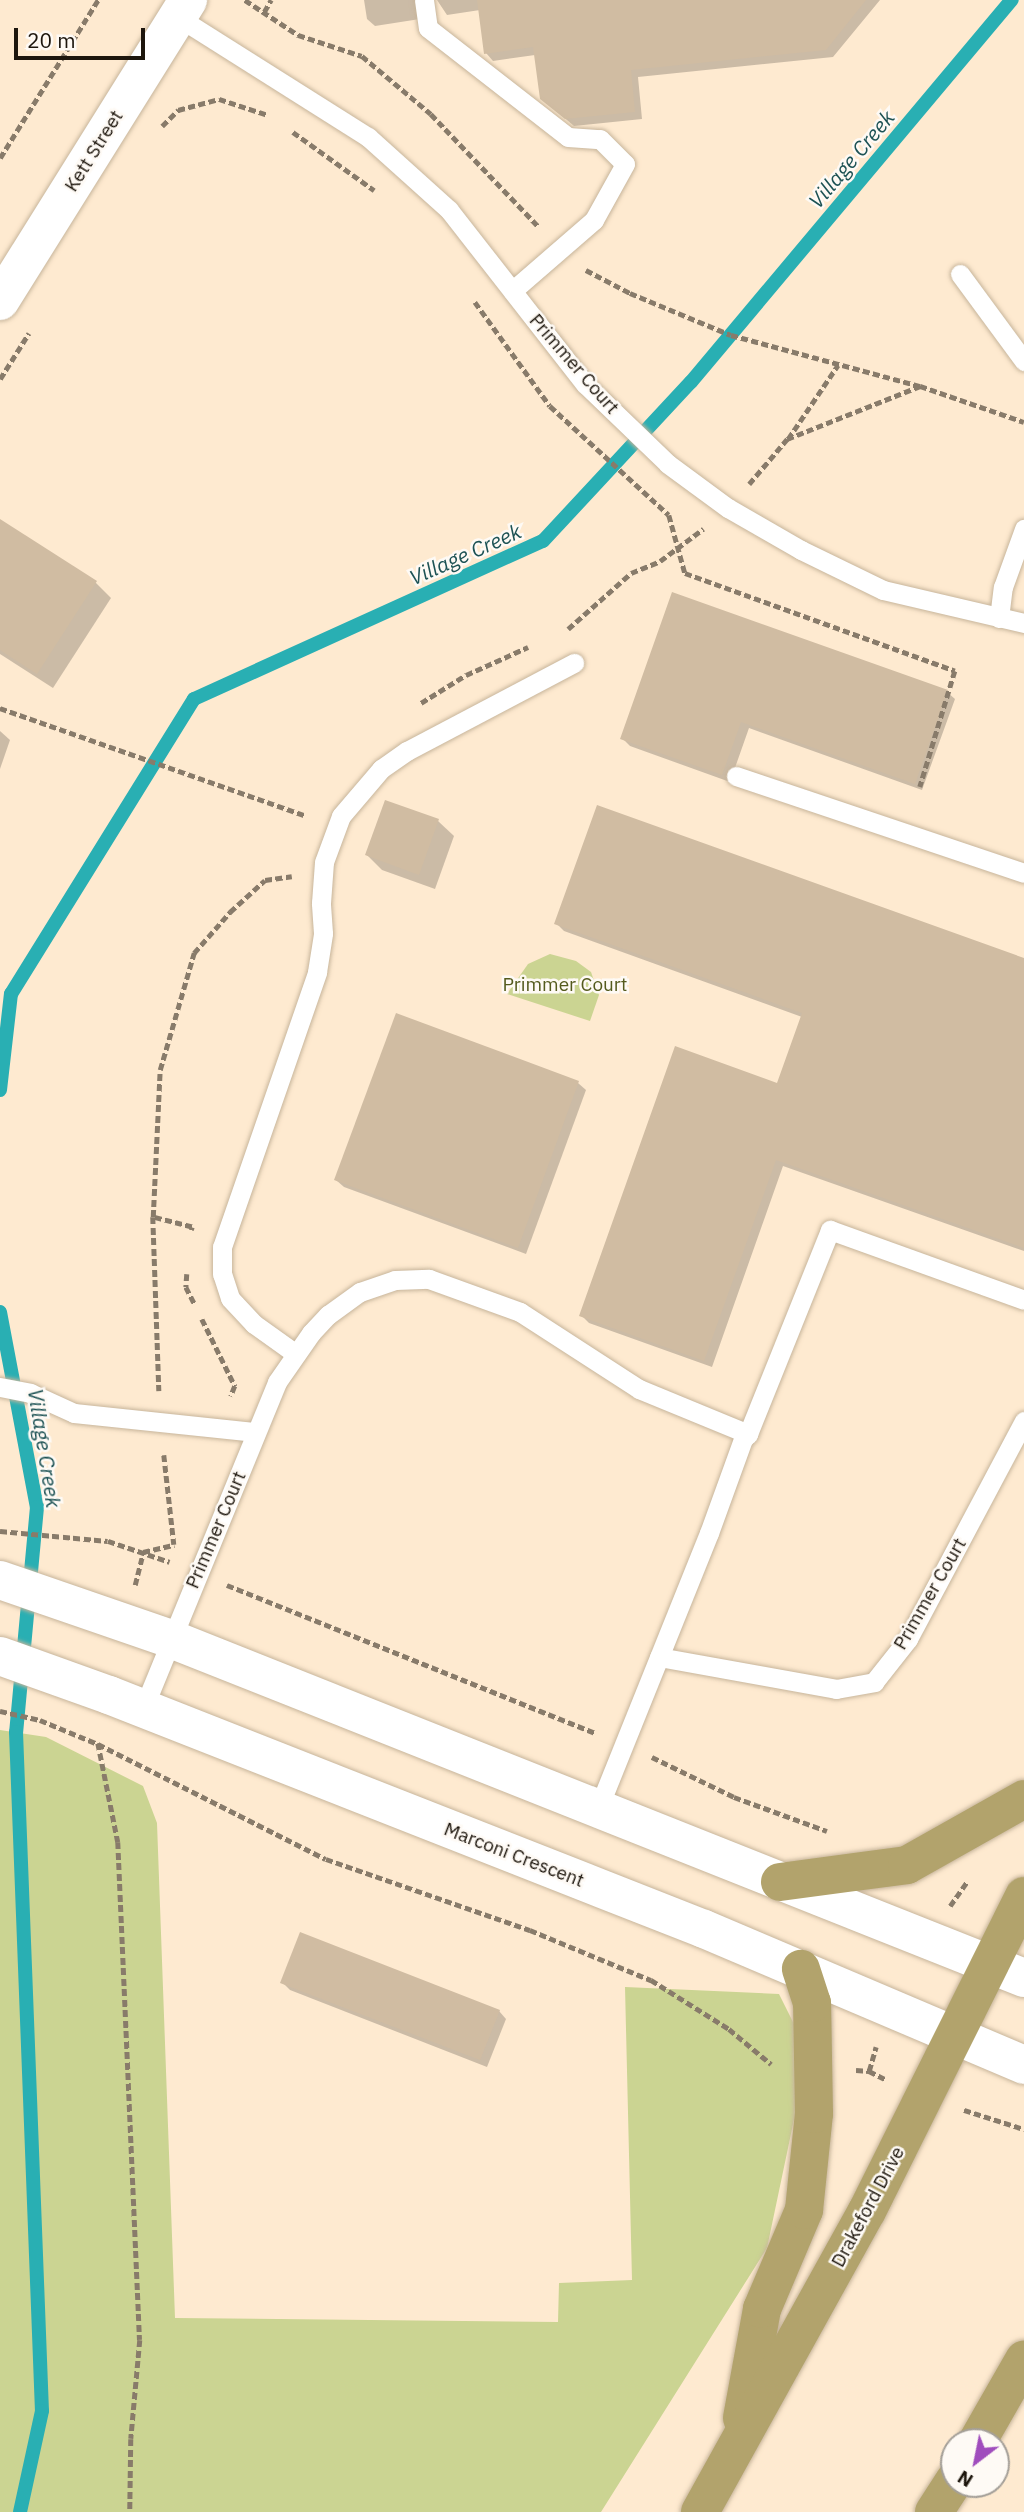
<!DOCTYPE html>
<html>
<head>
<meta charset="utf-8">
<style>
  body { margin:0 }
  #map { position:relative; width:1024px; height:2512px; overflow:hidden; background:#feead0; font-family:"IBM Plex Sans",sans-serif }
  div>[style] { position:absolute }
  .green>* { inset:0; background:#cbd492 }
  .shadow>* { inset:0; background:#0003 }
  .stream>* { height:14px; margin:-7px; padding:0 7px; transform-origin:7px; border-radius:7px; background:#29afb3 }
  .building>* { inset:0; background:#d0bca2 }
  .path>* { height:4.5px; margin-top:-2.25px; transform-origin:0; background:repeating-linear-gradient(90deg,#887b6a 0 7px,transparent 0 10.5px) }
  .roads { filter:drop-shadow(0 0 2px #c7b59b) drop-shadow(0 0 2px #c7b59b) }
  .service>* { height:19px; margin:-9.5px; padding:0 9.5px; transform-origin:9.5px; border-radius:9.5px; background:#fff }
  .minor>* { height:38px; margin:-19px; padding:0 19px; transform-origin:19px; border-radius:19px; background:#fff }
  .tertiary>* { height:38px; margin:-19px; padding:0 19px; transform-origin:19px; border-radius:19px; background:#fff }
  .trunk>* { height:38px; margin:-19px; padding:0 19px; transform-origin:19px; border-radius:19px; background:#b2a36c }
  span { translate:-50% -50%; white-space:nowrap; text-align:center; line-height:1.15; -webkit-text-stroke:5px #fefaf5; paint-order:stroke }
  .street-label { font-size:19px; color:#1d160d }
  .park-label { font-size:19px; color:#545a1d }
  .water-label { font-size:21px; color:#1d5254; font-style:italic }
  .north { position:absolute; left:940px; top:2428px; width:70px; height:70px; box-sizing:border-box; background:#fefaf5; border:2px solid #a49f98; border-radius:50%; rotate:212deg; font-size:19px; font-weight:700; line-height:28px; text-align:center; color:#1d160d }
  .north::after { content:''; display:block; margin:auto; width:24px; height:32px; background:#a04dbd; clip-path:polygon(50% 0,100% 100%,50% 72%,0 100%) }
  .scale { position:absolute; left:14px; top:28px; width:131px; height:32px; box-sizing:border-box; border:4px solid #1d160d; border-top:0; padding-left:9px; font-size:21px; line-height:24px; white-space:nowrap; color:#1d160d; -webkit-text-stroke:5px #fefaf5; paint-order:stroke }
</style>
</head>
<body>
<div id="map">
  <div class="green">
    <div style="clip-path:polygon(550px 954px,576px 961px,591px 972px,599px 995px,590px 1021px,507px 994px,528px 964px)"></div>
    <div style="clip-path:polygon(0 1730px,46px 1737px,143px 1786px,157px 1823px,175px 2318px,558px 2322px,559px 2283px,632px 2280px,625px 1987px,779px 1994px,798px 2032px,796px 2110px,767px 2248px,601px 2512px,0 2512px)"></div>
  </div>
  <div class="shadow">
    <div style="clip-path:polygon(364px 0,424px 0,420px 19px,375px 26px,367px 19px)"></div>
    <div style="clip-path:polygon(437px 0,880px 0,833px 57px,638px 77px,642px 119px,574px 126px,541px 98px,535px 55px,493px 61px,486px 53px,480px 10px,447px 15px)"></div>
    <div style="clip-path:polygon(0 527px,96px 583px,111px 598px,53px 688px,0 654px)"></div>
    <div style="clip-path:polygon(947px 692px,955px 699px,922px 790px,749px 728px,730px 782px,630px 746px,622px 738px)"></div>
    <div style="clip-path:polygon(0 731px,10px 740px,0 769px)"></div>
    <div style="clip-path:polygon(386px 802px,438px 821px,454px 836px,435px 889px,382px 870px,367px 855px)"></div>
    <div style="clip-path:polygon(556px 923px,1024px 960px,1024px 1251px,783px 1166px,712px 1367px,589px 1323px,581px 1315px,778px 1085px,802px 1017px,564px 931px)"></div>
    <div style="clip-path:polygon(578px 1083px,586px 1090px,526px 1254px,344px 1187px,336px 1180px)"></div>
    <div style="clip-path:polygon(282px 1982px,499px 2011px,506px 2019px,487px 2067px,290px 1990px)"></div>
  </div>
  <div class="stream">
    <div style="left:0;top:1090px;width:97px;rotate:-83.5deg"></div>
    <div style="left:11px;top:994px;width:347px;rotate:-58.2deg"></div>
    <div style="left:194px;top:699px;width:383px;rotate:-24.4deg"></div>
    <div style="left:543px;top:541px;width:217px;rotate:-47.1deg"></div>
    <div style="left:691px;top:382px;width:499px;rotate:-50deg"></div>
    <div style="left:0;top:1312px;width:198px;rotate:79.3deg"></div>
    <div style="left:37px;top:1507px;width:226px;rotate:95.3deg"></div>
    <div style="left:16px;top:1732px;width:679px;rotate:87.81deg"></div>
    <div style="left:42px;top:2411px;width:103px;rotate:102.3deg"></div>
  </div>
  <div class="building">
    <div style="clip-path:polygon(477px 0,866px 0,826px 50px,631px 70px,635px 112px,565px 119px,540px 99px,533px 47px,484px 54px)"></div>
    <div style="clip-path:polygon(0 519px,97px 581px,37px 674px,0 650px)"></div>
    <div style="clip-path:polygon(672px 592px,948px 690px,915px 784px,741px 722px,722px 775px,620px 739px)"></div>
    <div style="clip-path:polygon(385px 800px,439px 819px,419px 875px,365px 855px)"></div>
    <div style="clip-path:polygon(597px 805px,1024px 958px,1024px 1248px,776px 1160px,704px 1361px,579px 1316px,675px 1046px,777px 1083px,802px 1013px,554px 924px)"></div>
    <div style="clip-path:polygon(396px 1013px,579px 1081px,518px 1248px,334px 1180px)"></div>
    <div style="clip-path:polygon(300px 1932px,500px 2010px,480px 2060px,280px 1983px)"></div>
  </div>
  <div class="path">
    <div style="left:245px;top:0;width:64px;rotate:33.4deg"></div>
    <div style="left:298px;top:35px;width:67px;rotate:18.2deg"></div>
    <div style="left:362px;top:56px;width:90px;rotate:40deg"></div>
    <div style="left:431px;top:114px;width:155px;rotate:46.3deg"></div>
    <div style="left:264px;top:12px;width:14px;rotate:-60deg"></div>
    <div style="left:162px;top:126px;width:23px;rotate:-45deg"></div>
    <div style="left:178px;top:110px;width:42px;rotate:-15deg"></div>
    <div style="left:219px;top:99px;width:52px;rotate:18.1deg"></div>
    <div style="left:293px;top:132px;width:100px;rotate:35.6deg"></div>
    <div style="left:0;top:158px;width:186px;rotate:-58.2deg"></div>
    <div style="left:586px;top:270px;width:50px;rotate:27.6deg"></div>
    <div style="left:630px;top:293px;width:109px;rotate:22.6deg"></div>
    <div style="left:731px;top:335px;width:196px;rotate:15.1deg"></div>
    <div style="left:920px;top:386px;width:110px;rotate:19.1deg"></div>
    <div style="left:475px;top:302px;width:128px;rotate:54.2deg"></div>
    <div style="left:550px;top:406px;width:161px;rotate:42.5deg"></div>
    <div style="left:669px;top:515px;width:60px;rotate:74.6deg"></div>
    <div style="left:685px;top:573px;width:287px;rotate:19.9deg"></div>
    <div style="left:955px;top:671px;width:121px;rotate:106.8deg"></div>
    <div style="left:0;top:379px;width:54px;rotate:-57.8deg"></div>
    <div style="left:788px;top:439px;width:89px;rotate:-56deg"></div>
    <div style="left:749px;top:484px;width:59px;rotate:-49.8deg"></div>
    <div style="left:787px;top:439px;width:143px;rotate:-21.7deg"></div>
    <div style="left:568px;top:629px;width:84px;rotate:-41.6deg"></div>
    <div style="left:631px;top:573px;width:31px;rotate:-22deg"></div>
    <div style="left:660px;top:561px;width:54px;rotate:-36.7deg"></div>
    <div style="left:421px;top:703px;width:53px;rotate:-31.9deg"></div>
    <div style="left:466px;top:675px;width:68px;rotate:-24.3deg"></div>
    <div style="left:0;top:708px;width:324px;rotate:19.4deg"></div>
    <div style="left:153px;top:1217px;width:174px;rotate:88deg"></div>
    <div style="left:191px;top:1230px;width:3px;rotate:-72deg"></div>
    <div style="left:192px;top:1227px;width:40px;rotate:-165.6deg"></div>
    <div style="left:153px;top:1217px;width:147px;rotate:-87.3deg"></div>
    <div style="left:160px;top:1070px;width:122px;rotate:-73.8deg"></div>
    <div style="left:194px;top:953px;width:55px;rotate:-48.7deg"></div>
    <div style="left:230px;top:912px;width:47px;rotate:-42.4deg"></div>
    <div style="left:265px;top:880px;width:27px;rotate:-8deg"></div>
    <div style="left:187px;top:1274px;width:13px;rotate:94deg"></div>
    <div style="left:186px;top:1287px;width:20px;rotate:63deg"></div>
    <div style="left:202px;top:1319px;width:75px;rotate:63.8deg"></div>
    <div style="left:235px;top:1386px;width:11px;rotate:112deg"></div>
    <div style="left:164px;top:1455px;width:90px;rotate:83.6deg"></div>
    <div style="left:0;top:1531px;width:108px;rotate:5.3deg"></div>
    <div style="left:108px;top:1541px;width:65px;rotate:18.7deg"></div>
    <div style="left:143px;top:1552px;width:32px;rotate:-13deg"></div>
    <div style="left:135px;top:1585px;width:34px;rotate:-76deg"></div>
    <div style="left:227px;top:1585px;width:398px;rotate:21.9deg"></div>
    <div style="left:0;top:1711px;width:41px;rotate:12.7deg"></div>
    <div style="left:40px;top:1720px;width:63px;rotate:22.5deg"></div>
    <div style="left:98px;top:1744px;width:255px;rotate:26.8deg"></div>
    <div style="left:326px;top:1859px;width:216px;rotate:19.2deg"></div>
    <div style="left:530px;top:1930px;width:131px;rotate:22.5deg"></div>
    <div style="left:651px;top:1980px;width:92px;rotate:32.1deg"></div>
    <div style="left:729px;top:2029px;width:55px;rotate:39.8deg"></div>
    <div style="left:98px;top:1743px;width:101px;rotate:78.6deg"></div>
    <div style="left:118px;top:1842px;width:498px;rotate:87.5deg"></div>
    <div style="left:140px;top:2340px;width:99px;rotate:95.2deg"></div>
    <div style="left:131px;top:2439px;width:73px;rotate:90.8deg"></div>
    <div style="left:652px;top:1757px;width:91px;rotate:26deg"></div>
    <div style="left:734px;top:1797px;width:99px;rotate:20.1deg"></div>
    <div style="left:950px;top:1906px;width:29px;rotate:-55deg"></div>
    <div style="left:856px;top:2070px;width:13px;rotate:4deg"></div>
    <div style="left:869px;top:2071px;width:20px;rotate:27deg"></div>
    <div style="left:869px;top:2071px;width:25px;rotate:-74deg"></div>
    <div style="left:964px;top:2110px;width:63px;rotate:17.6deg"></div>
  </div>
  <div class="roads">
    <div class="service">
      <div style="left:424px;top:0;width:28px;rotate:82deg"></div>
      <div style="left:428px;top:28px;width:177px;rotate:37.9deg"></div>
      <div style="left:568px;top:137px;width:32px;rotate:4deg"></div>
      <div style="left:600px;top:139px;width:35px;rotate:45deg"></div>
      <div style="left:625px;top:164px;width:64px;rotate:119deg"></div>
      <div style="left:594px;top:220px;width:108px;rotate:139.1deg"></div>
      <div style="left:178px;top:17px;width:225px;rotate:32.3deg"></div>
      <div style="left:368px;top:137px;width:109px;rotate:42deg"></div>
      <div style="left:449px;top:210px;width:221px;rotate:52deg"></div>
      <div style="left:585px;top:384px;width:115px;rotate:43.9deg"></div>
      <div style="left:668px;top:464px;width:74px;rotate:36.3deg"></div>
      <div style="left:728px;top:508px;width:84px;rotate:29.9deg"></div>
      <div style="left:801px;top:550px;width:91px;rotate:26deg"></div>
      <div style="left:883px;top:590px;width:145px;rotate:13.2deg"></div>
      <div style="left:960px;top:274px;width:108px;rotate:53.7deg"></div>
      <div style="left:999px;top:618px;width:31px;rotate:-83deg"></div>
      <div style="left:1003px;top:587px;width:62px;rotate:-70.1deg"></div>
      <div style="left:736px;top:776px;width:304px;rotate:18.6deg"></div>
      <div style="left:296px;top:1354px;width:52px;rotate:-144.5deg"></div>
      <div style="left:254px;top:1324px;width:35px;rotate:-133deg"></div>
      <div style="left:230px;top:1298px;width:25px;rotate:-108deg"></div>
      <div style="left:222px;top:1274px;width:27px;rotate:-90deg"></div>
      <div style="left:222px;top:1247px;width:291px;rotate:-70.9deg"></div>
      <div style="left:317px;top:972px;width:39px;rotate:-81deg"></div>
      <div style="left:323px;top:933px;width:30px;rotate:-94deg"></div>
      <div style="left:321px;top:903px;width:41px;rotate:-85.8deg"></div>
      <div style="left:324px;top:862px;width:49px;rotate:-69.7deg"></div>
      <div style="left:341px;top:816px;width:62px;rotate:-49.6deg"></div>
      <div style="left:381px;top:769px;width:32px;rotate:-35deg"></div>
      <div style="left:407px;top:751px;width:189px;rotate:-27.8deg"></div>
      <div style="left:0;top:1387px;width:31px;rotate:11deg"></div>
      <div style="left:30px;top:1393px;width:48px;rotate:24.4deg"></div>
      <div style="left:74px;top:1413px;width:183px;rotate:6deg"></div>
      <div style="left:659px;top:1657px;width:180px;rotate:10.2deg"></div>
      <div style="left:836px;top:1689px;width:39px;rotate:-10deg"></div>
      <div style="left:874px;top:1682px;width:55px;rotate:-51.7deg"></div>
      <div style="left:908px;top:1639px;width:247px;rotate:-62deg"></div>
      <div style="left:143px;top:1709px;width:353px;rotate:-67.7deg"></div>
      <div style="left:277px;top:1382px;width:60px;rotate:-55.2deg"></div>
      <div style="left:311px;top:1333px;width:25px;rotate:-47deg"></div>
      <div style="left:328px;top:1315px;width:39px;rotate:-36deg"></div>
      <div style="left:360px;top:1292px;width:37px;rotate:-19deg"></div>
      <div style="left:395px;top:1280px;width:34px;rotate:-2deg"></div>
      <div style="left:429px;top:1279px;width:97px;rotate:19.9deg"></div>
      <div style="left:520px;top:1312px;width:142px;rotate:32.9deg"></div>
      <div style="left:639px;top:1389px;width:118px;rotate:22.4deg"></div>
      <div style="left:598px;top:1809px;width:297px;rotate:-68.1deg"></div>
      <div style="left:709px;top:1533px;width:100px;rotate:-70.1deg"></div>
      <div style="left:743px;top:1439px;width:7px;rotate:-45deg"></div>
      <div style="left:748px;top:1434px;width:220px;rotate:-68.1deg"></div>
      <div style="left:830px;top:1230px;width:206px;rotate:19.8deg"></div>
    </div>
    <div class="minor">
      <div style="left:0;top:301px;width:355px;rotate:-58deg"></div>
    </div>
    <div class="tertiary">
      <div style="left:0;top:1580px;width:181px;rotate:19deg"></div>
      <div style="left:171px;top:1639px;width:918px;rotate:21.67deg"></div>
      <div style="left:0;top:1656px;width:116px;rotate:19.7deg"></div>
      <div style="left:109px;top:1695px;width:639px;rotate:21.47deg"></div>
      <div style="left:704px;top:1929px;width:348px;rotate:23deg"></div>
    </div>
    <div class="trunk">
      <div style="left:780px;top:1882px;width:128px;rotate:-7.6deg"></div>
      <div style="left:907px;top:1865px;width:134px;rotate:-29.4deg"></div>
      <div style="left:742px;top:2418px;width:111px;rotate:-79.6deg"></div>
      <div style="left:762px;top:2309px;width:108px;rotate:-67deg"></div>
      <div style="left:804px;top:2210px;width:97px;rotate:-84.1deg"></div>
      <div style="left:814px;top:2114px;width:111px;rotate:-91deg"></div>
      <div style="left:812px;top:2003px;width:36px;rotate:-108deg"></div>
      <div style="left:977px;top:2442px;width:95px;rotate:-60.2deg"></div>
      <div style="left:700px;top:2512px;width:344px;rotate:-61deg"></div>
      <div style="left:867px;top:2211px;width:352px;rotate:-63.5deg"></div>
      <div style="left:934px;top:2512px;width:37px;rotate:-57deg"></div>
    </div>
  </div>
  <div class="street-label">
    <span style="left:94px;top:151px;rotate:-58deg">Kett Street</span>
    <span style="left:574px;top:364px;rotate:49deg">Primmer Court</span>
    <span style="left:216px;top:1530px;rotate:-67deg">Primmer Court</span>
    <span style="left:930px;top:1594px;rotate:-60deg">Primmer Court</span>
    <span style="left:514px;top:1855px;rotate:21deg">Marconi Crescent</span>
    <span style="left:868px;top:2207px;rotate:-62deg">Drakeford Drive</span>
  </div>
  <div class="park-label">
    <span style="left:565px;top:985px">Primmer Court</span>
  </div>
  <div class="water-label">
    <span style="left:851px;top:159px;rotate:-50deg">Village Creek</span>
    <span style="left:465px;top:554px;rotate:-24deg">Village Creek</span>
    <span style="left:45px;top:1448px;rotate:81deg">Village Creek</span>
  </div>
  <div class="north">N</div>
  <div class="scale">20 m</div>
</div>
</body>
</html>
